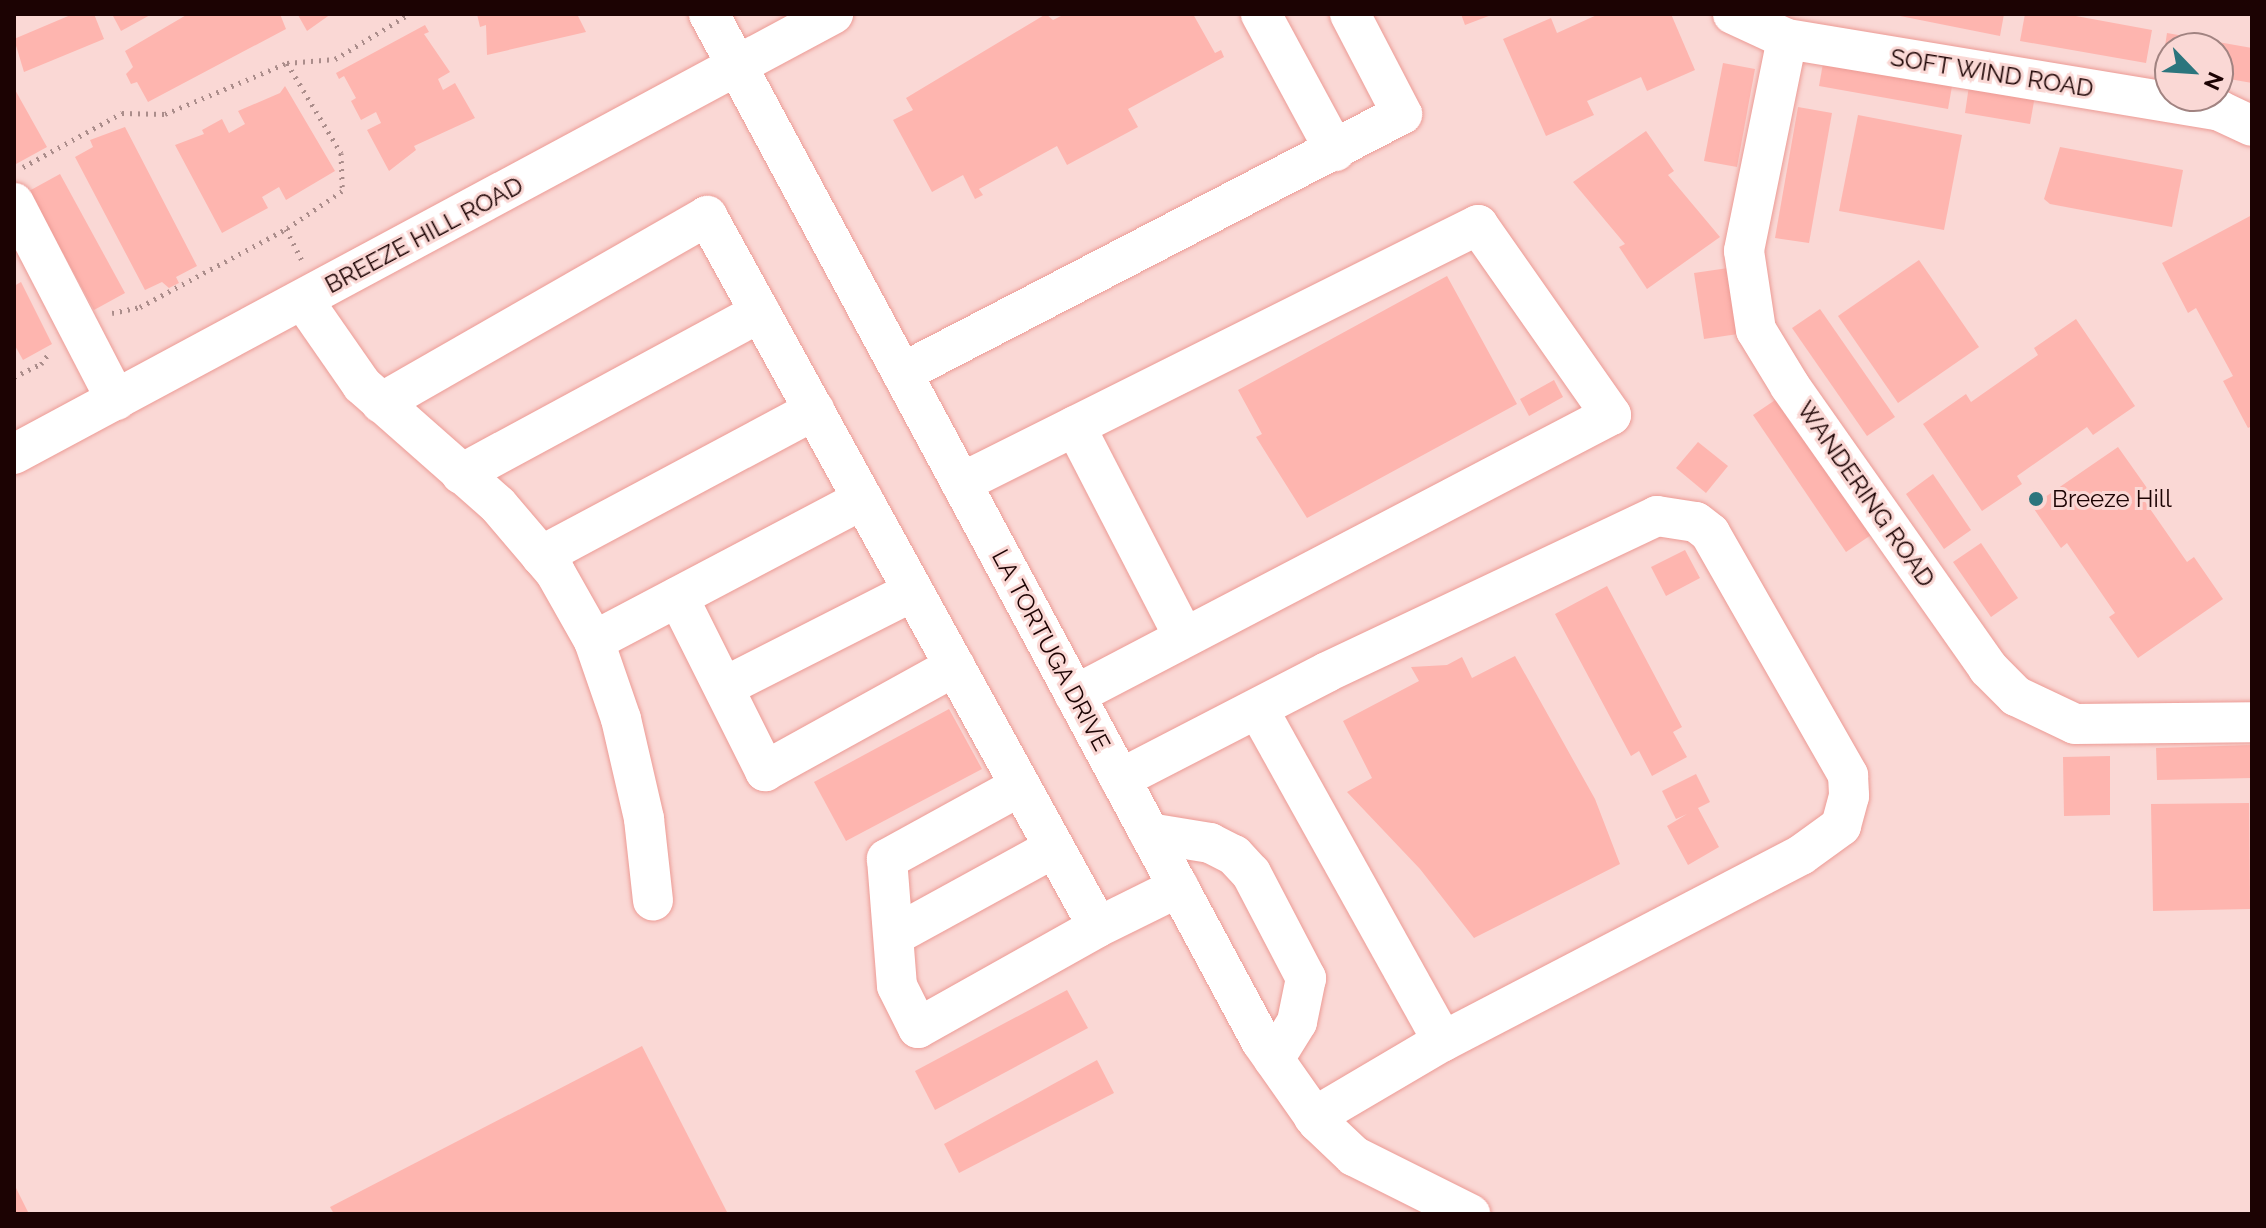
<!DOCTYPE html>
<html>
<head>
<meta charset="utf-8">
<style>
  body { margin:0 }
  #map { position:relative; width:2266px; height:1228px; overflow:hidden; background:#fad8d5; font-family:Raleway,sans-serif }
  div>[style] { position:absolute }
  .building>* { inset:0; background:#feb5af }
  .path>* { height:5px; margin-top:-2.5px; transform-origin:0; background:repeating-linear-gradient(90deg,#ab8d8b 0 2px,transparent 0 8px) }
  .roads { filter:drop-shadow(0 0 2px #ec9b95) drop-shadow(0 0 2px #ec9b95) }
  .minor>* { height:40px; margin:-20px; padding:0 20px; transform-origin:20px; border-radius:20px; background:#fff }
  .dots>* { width:22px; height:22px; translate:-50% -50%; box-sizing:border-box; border:4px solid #fad8d5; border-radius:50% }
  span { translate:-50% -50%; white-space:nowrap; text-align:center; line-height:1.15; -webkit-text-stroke:6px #fad8d5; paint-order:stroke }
  .street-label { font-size:24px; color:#1c0303 }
  .poi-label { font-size:24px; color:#1c0303 }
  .left { translate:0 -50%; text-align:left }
  .frame { position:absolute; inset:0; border:16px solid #1c0303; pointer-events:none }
  .north { position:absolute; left:2154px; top:32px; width:80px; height:80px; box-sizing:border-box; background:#fad8d5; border:2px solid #a18381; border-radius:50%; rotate:115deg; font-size:22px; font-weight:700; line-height:32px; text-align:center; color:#1c0303 }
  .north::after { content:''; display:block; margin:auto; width:28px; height:36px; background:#2c757d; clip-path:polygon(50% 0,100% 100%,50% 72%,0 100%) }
</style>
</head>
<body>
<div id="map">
  <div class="building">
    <div style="clip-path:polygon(73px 14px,94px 14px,104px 39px,24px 72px,14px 39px)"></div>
    <div style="clip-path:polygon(112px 14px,152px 14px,121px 31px)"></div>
    <div style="clip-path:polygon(188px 14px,280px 14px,286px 29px,148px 102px,137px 82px,131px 84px,126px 74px,133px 67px,125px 51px)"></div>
    <div style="clip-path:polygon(331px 14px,307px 31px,298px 15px,301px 14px)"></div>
    <div style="clip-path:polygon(477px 14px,577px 14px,586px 32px,487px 55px,486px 25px,480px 27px)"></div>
    <div style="clip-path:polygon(1046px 14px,1053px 20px,1065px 14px,1193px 14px,1215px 53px,1221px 50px,1224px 57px,1128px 109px,1138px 127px,1067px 165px,1057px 146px,979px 189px,983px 195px,975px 199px,963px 175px,932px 192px,893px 120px,913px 110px,906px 98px)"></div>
    <div style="clip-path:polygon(1461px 14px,1494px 14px,1465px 25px)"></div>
    <div style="clip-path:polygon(1599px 14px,1671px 14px,1695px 70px,1647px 91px,1641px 77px,1587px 101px,1594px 115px,1546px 136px,1503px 39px,1551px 18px,1557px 33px)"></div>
    <div style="clip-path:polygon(1890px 14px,2004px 14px,2000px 36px)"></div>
    <div style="clip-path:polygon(2025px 14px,2065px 14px,2152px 30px,2146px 63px,2020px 41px)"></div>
    <div style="clip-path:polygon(425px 25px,429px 32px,424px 34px,450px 72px,438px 79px,443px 90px,455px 83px,475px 118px,414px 146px,416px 150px,389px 171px,367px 130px,381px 123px,376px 112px,361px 120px,351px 101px,356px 98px,344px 76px,339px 79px,336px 73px)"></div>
    <div style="clip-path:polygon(2167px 33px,2252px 48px,2252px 83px,2218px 77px,2218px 48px,2170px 48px,2170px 68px,2162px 66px)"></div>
    <div style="clip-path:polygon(1825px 52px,1954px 75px,1948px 109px,1819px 86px)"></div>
    <div style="clip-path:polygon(1723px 63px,1755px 69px,1737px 167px,1704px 161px)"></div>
    <div style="clip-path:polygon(1970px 79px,2036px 90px,2030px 124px,1965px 113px)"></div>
    <div style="clip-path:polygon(285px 86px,335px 171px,286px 200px,279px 187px,262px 197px,268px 208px,222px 233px,175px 145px,204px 134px,202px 130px,222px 119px,229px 133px,245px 124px,238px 111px,280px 93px)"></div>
    <div style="clip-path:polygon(14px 88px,47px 147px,16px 164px,14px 160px)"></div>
    <div style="clip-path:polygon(1798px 107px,1832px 113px,1809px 243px,1775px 238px)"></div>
    <div style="clip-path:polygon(1858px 115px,1962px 135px,1944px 230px,1839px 211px)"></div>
    <div style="clip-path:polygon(125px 127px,197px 266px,176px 277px,179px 283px,169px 288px,162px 282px,145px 290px,75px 157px,93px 147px,90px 140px)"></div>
    <div style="clip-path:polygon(1646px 131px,1674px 171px,1668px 175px,1720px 237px,1647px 289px,1619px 247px,1625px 244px,1573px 182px)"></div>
    <div style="clip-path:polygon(2060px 147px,2183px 170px,2172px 227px,2050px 204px,2044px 199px)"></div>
    <div style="clip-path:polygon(60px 174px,125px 293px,94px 310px,29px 191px)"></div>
    <div style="clip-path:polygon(2252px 215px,2252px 426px,2248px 428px,2223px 381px,2233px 376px,2196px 308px,2188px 313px,2162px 263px)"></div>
    <div style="clip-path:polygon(1919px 260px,1979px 347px,1898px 403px,1838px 316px)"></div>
    <div style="clip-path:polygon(1728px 268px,1738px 334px,1704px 339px,1694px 273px)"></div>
    <div style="clip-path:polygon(1447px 276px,1517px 404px,1307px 518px,1256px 437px,1262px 434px,1238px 390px)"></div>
    <div style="clip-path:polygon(21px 282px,52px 344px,23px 360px,14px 344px,14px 286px)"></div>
    <div style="clip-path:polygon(1820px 309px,1895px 417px,1867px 436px,1792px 328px)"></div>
    <div style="clip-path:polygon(2076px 319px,2135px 406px,2093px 435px,2087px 427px,2017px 476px,2022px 484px,1982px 511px,1923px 424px,1966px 394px,1971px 402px,2038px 355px,2034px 348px)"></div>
    <div style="clip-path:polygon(1554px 380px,1563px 397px,1529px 416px,1520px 399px)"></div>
    <div style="clip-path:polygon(1781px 396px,1874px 533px,1846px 552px,1753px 415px)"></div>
    <div style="clip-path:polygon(1698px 442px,1728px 466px,1706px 493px,1676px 468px)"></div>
    <div style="clip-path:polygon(2118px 447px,2147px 488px,2139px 493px,2187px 562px,2194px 557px,2223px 599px,2138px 658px,2109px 617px,2115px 613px,2067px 543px,2061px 548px,2032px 506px)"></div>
    <div style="clip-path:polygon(1933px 474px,1971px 530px,1944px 549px,1906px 494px)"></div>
    <div style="clip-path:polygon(1981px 543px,2018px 598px,1991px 617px,1953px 562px)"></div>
    <div style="clip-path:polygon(1685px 550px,1700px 578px,1666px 596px,1651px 567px)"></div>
    <div style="clip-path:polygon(1607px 586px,1682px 727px,1673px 732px,1687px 757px,1652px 776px,1639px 751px,1631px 756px,1555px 614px)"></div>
    <div style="clip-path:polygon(1515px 656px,1595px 799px,1620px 864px,1474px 938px,1420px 869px,1347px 792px,1372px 778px,1343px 721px,1419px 681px,1411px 667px,1447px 665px,1462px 657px,1472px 678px)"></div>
    <div style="clip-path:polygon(949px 709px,982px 769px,846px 841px,814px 782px)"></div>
    <div style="clip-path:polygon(2252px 745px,2252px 778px,2157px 780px,2156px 748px)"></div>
    <div style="clip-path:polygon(2110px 756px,2110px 815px,2064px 816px,2063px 757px)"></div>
    <div style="clip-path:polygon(1696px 774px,1710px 802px,1698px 808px,1719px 847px,1688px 865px,1667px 826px,1687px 814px,1676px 819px,1662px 791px)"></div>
    <div style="clip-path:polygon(2249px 803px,2250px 909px,2153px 911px,2151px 804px)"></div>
    <div style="clip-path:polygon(1067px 990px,1088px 1028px,935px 1110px,915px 1071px)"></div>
    <div style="clip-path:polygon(642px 1046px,728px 1214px,334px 1214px,330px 1207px)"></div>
    <div style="clip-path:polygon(1097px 1060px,1114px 1093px,959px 1173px,944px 1144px)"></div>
    <div style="clip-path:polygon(14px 1184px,29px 1214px,14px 1214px)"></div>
  </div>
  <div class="path">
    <div style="left:287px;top:63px;width:105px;rotate:59deg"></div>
    <div style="left:341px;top:153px;width:38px;rotate:88deg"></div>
    <div style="left:342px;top:191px;width:68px;rotate:145.8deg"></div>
    <div style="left:286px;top:229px;width:34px;rotate:63deg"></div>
    <div style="left:23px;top:167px;width:113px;rotate:-28.6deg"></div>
    <div style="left:122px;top:113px;width:43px;rotate:1.3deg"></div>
    <div style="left:165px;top:114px;width:132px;rotate:-22.7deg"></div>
    <div style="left:287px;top:63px;width:48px;rotate:-4.8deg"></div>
    <div style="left:335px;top:59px;width:87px;rotate:-31.3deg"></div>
    <div style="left:112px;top:313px;width:29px;rotate:-12deg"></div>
    <div style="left:140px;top:307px;width:166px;rotate:-28.1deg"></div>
    <div style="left:14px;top:377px;width:30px;rotate:-26deg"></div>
    <div style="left:41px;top:364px;width:15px;rotate:-53deg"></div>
  </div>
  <div class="roads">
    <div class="minor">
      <div style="left:709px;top:14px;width:1166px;rotate:61.74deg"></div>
      <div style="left:1261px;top:1041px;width:99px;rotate:54.9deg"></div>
      <div style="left:1318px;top:1122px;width:50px;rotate:43.4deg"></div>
      <div style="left:1354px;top:1156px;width:130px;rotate:26.6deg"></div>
      <div style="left:1261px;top:14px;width:156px;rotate:61.6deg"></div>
      <div style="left:1733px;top:14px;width:60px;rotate:24.8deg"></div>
      <div style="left:1787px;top:39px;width:439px;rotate:9.4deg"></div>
      <div style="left:2220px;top:111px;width:35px;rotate:25deg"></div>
      <div style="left:1787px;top:39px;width:216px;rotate:101.5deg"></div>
      <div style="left:1744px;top:251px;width:80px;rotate:81.4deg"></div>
      <div style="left:1756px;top:330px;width:66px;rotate:58.7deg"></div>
      <div style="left:1790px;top:386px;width:345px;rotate:54.9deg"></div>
      <div style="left:1988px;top:668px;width:40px;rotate:45deg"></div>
      <div style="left:2016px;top:696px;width:65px;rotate:25.4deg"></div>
      <div style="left:2075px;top:724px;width:177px;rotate:-0.6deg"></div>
      <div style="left:14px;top:203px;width:222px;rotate:62.6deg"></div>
      <div style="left:303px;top:300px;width:103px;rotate:55.2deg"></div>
      <div style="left:362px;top:385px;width:181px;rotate:41.4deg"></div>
      <div style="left:498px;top:505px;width:88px;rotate:49.6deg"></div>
      <div style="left:555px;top:572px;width:79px;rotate:60.5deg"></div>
      <div style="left:594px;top:641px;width:83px;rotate:70.9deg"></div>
      <div style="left:621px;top:719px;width:103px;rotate:77deg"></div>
      <div style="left:644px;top:819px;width:82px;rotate:83.7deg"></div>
      <div style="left:902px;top:373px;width:563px;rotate:-27.38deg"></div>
      <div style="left:1402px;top:114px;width:113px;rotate:-117.5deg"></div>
      <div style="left:381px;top:403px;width:376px;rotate:-29.8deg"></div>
      <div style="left:707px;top:216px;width:811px;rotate:61.19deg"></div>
      <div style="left:1098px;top:927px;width:90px;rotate:-26.3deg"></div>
      <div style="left:1075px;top:426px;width:237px;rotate:62.7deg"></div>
      <div style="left:14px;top:454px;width:930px;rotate:-28.25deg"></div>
      <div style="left:461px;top:474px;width:340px;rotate:-28.4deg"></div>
      <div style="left:961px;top:483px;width:578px;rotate:-26.52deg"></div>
      <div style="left:1478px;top:225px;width:232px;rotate:55deg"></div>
      <div style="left:1611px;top:415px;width:605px;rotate:152.42deg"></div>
      <div style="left:541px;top:556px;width:310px;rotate:-28.1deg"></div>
      <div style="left:678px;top:597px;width:195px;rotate:63.4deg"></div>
      <div style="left:765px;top:771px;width:217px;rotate:-28.9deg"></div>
      <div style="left:594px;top:641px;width:304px;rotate:-27.8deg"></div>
      <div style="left:724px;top:687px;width:212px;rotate:-26.9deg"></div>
      <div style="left:1259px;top:711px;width:378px;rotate:60.9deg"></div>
      <div style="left:1120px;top:779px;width:233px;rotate:-27.3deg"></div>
      <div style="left:1327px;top:672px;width:365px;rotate:-25.3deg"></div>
      <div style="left:1657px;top:516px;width:39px;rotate:9deg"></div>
      <div style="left:1696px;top:522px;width:18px;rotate:38deg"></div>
      <div style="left:1710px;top:533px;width:279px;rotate:60.3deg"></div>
      <div style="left:1848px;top:775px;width:21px;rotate:87deg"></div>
      <div style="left:1849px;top:796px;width:31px;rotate:105deg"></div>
      <div style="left:1841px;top:826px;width:49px;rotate:144.1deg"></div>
      <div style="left:1801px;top:855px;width:403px;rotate:152.5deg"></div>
      <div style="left:1443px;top:1041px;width:150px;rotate:149.5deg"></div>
      <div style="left:1020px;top:786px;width:152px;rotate:151.2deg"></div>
      <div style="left:887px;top:859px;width:127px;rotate:85.5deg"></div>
      <div style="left:897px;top:986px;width:47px;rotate:63.4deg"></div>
      <div style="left:918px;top:1028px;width:206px;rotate:-29.3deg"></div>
      <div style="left:1149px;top:833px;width:62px;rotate:9.3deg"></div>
      <div style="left:1210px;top:843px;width:27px;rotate:27deg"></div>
      <div style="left:1234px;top:855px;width:25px;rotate:47deg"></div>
      <div style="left:1251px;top:873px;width:119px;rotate:62.4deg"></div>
      <div style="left:1306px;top:978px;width:45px;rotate:101.6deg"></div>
      <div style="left:1297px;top:1022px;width:44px;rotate:121.9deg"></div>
      <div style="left:895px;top:935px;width:181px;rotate:-28.7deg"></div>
    </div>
  </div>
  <div class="dots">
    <div style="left:2036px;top:499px;background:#2c757d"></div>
  </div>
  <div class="street-label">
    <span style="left:1992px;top:73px;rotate:9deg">SOFT WIND ROAD</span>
    <span style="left:424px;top:235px;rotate:-28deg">BREEZE HILL ROAD</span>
    <span style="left:1866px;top:494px;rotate:55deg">WANDERING ROAD</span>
    <span style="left:1051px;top:650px;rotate:62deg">LA TORTUGA DRIVE</span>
  </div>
  <div class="poi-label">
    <span class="left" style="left:2052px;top:499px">Breeze Hill</span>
  </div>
  <div class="frame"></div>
  <div class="north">N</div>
</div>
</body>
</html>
